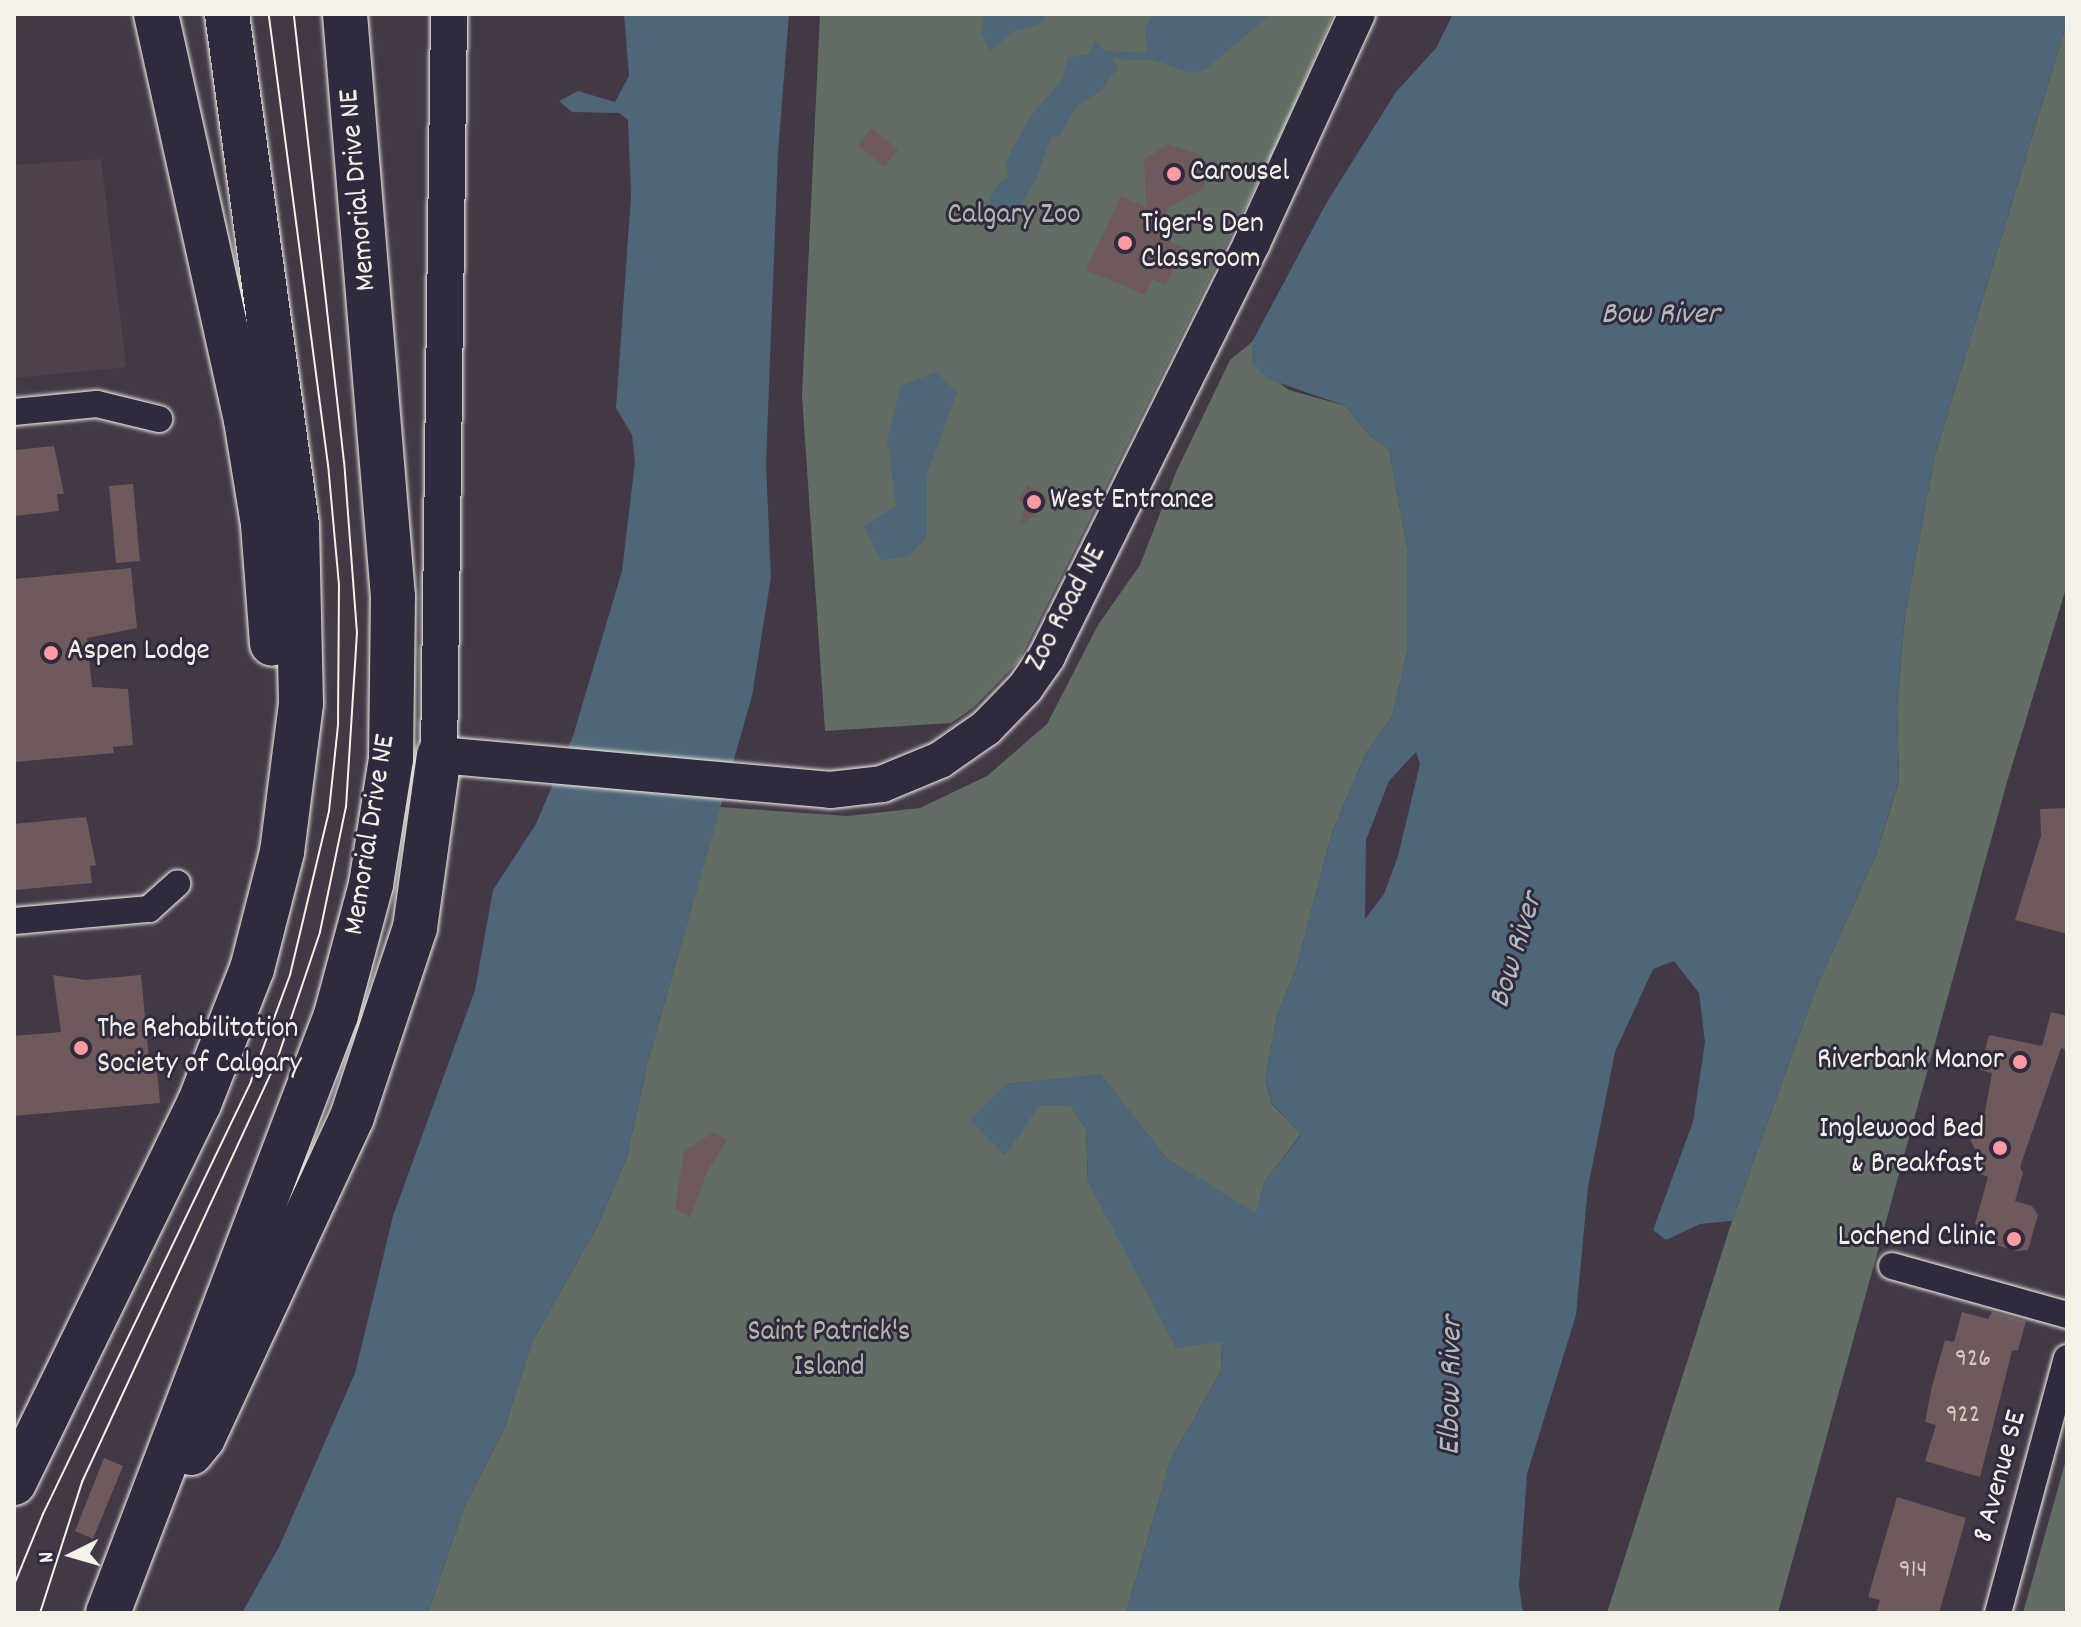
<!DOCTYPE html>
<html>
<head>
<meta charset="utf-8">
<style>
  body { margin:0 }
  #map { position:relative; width:2081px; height:1627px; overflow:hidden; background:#423846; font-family:Dekko,sans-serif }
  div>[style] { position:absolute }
  .built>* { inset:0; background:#4f424c }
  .green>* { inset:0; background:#626e63 }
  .water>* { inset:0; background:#4e6677 }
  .building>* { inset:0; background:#6e5a5b }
  .roads { filter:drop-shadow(0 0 2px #f4f1e8) drop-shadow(0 0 2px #f4f1e8) }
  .street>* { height:26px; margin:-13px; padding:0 13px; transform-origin:13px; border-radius:13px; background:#2f2a3d }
  .secondary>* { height:36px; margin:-18px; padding:0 18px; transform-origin:18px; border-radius:18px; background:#2f2a3d }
  .highway>* { height:44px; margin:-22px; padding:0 22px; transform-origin:22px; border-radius:22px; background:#2f2a3d }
  .tram>* { height:2px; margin:-1px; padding:0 1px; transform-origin:1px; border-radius:1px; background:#f4f1e8 }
  .dots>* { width:22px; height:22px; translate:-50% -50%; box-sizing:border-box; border:4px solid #2f2a3d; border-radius:50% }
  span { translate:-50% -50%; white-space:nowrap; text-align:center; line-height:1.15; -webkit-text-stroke:6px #2f2a3d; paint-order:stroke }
  .number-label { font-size:26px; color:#d2cbc5 }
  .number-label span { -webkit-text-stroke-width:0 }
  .poi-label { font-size:30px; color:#f4f1e8 }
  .left { translate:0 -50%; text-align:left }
  .right { translate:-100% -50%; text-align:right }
  .street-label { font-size:30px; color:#f4f1e8 }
  .park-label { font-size:30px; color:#b2b6ac }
  .water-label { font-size:32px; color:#b2b9bb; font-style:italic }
  .frame { position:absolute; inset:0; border:16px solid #f4f1e8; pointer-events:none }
  .north { position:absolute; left:32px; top:1515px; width:80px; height:80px; -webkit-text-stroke:6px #2f2a3d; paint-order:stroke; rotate:265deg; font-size:22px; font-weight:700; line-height:32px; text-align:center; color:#f4f1e8 }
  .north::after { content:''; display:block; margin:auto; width:28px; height:36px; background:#f4f1e8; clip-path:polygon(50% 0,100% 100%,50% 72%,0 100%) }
</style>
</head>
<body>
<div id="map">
  <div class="built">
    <div style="clip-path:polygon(101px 159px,126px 367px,14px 378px,14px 165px)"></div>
  </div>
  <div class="green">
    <div style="clip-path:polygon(820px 14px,1334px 14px,1273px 152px,1019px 661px,973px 708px,951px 723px,825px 731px,802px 396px)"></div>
    <div style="clip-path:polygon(2067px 22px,2067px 585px,2007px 782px,1778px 1613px,1607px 1613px,1732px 1221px,1816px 988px,1876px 855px,1899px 781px,1897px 707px,1905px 614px,1935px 455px)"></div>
    <div style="clip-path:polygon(1252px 342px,1252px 363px,1289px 390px,1346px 406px,1369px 435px,1389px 449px,1407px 547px,1407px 653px,1392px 717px,1366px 753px,1332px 833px,1297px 966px,1277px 1017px,1265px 1079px,1272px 1104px,1301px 1134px,1265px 1181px,1256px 1214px,1167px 1159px,1101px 1075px,1006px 1084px,1039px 1106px,1071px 1106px,1086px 1129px,1088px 1182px,1222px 1341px,1221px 1371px,1171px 1459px,1126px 1613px,428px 1613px,464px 1507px,504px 1429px,532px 1342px,598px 1225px,627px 1156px,648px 1061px,720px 807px,847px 816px,920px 808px,987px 776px,1047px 724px,1098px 625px,1140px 565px,1176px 472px,1230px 360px)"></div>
    <div style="clip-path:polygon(2067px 1456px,2067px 1613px,2023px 1613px)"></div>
  </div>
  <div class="water">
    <div style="clip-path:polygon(624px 14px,789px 14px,778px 153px,766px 464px,771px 577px,752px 696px,648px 1061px,627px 1156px,598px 1225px,532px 1342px,504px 1429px,464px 1507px,428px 1613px,242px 1613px,280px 1545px,355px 1373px,393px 1216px,475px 990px,493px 890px,536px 824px,573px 736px,622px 571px,635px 462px,632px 435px,616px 408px,631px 196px,628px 120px,619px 113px,572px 112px,559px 101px,578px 91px,615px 102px,629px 76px)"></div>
    <div style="clip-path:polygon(984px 14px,1047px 14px,1040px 24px,1014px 31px,990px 51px,981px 33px)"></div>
    <div style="clip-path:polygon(1153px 14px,1271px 14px,1205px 70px,1192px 73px,1154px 60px,1113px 59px,1118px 67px,1101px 91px,1077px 106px,1060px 135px,1051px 137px,1036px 180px,1013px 220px,996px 220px,990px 200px,998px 183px,1008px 177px,1005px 162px,1032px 114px,1062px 80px,1068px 58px,1089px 54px,1095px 40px,1105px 51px,1147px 53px,1145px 28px)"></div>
    <div style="clip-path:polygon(evenodd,1453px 14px,2067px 14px,2067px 22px,1935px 455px,1905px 614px,1897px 707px,1899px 780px,1876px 855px,1816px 988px,1732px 1221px,1700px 1224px,1666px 1240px,1653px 1230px,1693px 1122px,1705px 1042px,1699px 993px,1674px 961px,1653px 969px,1615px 1052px,1588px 1187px,1576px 1315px,1527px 1474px,1519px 1586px,1523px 1613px,1126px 1613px,1171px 1459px,1221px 1371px,1222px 1342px,1176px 1348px,1088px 1182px,1086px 1129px,1071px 1106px,1039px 1106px,1005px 1156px,970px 1120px,1006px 1084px,1101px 1074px,1167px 1159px,1256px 1213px,1265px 1181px,1301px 1135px,1272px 1103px,1265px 1079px,1277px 1017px,1297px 966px,1332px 833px,1366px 753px,1392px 717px,1407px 653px,1407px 547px,1389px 449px,1369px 435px,1346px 406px,1268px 379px,1252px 363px,1252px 342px,1327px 202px,1396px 92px,1436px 48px,1453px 14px,1416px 752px,1420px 764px,1398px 856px,1384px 894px,1365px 919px,1366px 840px,1389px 781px,1416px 752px)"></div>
    <div style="clip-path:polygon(937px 372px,957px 392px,927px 475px,927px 537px,910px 555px,881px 561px,864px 526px,896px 506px,887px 440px,901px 385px)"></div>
  </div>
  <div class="building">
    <div style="clip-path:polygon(872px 128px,898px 150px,884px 167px,858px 145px)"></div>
    <div style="clip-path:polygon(1168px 144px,1202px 156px,1204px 188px,1169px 207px,1156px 235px,1184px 248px,1166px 285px,1152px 279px,1145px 295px,1086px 270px,1121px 196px,1146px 207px,1144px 160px)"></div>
    <div style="clip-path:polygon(54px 446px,64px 494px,57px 494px,59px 511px,14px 516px,14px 450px)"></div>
    <div style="clip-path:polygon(133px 484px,140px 561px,116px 563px,109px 486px)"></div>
    <div style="clip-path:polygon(1028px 485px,1047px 497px,1045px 507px,1020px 526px,1025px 505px,1018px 499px)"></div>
    <div style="clip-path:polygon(131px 568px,137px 628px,87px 638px,92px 687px,128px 689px,133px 745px,113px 747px,114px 753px,14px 762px,14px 579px)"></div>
    <div style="clip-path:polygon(2067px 808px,2067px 934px,2015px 920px,2041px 836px,2040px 809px)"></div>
    <div style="clip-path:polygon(86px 817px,96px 865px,90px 866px,92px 883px,14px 890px,14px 824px)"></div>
    <div style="clip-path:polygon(53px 975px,86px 980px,141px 975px,149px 1059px,156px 1059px,160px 1103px,14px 1116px,14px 1036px,61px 1032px)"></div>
    <div style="clip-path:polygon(2051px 1012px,2067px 1016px,2067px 1050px,2061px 1048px,2020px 1167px,2023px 1173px,2015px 1201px,2032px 1206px,2038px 1215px,2028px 1250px,2017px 1251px,1999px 1246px,1988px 1239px,1988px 1228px,1975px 1224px,1988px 1177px,1975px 1172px,1978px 1154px,1970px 1140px,1981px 1134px,1992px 1073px,1980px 1070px,1989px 1035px,2042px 1046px)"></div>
    <div style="clip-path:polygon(714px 1132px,727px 1140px,707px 1172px,690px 1218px,675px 1208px,684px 1151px)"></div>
    <div style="clip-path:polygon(1962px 1312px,1988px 1319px,1992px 1312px,2026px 1321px,2018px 1350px,2012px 1351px,1980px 1477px,1925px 1461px,1936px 1425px,1925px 1422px,1932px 1386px,1945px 1340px,1954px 1342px)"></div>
    <div style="clip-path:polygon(104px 1458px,123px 1466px,93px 1539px,75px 1531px)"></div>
    <div style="clip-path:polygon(1897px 1497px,1966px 1518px,1939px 1613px,1876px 1613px,1880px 1600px,1868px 1597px)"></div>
  </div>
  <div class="roads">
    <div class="street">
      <div style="left:14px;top:412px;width:83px;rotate:-5.5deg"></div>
      <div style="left:97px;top:404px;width:64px;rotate:13.6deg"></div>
      <div style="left:14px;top:921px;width:136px;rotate:-5.1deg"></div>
      <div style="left:149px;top:909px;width:38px;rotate:-42deg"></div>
      <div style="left:1892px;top:1266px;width:182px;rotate:15.6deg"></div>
      <div style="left:1998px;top:1613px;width:264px;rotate:-74.9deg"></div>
    </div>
    <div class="secondary">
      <div style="left:449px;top:14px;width:741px;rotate:90.77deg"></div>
      <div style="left:439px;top:755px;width:393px;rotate:5.1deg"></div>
      <div style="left:830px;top:790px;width:52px;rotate:-6.6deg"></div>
      <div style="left:882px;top:784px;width:63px;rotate:-22.5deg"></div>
      <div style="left:940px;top:760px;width:56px;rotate:-34.8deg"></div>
      <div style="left:986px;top:728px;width:56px;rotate:-45.7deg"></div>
      <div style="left:1025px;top:688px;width:39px;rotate:-55deg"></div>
      <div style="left:1047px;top:656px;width:461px;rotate:-63.6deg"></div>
      <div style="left:1252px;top:243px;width:252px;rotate:-65.4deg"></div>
    </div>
    <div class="highway">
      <div style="left:156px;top:14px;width:416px;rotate:77.5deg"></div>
      <div style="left:246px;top:420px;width:105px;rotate:80.7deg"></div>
      <div style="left:263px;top:524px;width:120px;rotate:85.7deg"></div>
      <div style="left:191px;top:1453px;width:19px;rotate:-51deg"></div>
      <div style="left:203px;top:1438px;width:354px;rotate:-65.1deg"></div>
      <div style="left:352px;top:1117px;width:199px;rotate:-71.6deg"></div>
      <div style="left:415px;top:928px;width:175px;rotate:-82.1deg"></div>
      <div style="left:14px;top:1483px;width:422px;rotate:-64deg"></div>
      <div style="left:199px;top:1104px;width:145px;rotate:-68.6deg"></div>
      <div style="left:252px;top:969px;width:121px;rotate:-75.6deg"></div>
      <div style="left:282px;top:852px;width:150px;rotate:-82.7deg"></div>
      <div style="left:301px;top:703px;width:178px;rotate:-91.3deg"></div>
      <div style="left:297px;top:525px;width:516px;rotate:-97.8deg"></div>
      <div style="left:108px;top:1613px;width:640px;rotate:-69.13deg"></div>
      <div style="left:336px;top:1015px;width:136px;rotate:-75deg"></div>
      <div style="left:371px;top:884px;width:127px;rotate:-80.9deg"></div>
      <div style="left:391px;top:759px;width:162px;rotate:-89.3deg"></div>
      <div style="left:393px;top:597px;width:585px;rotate:-94.71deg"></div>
    </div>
  </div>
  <div class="tram">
    <div style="left:14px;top:1585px;width:77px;rotate:-67.8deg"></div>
    <div style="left:43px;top:1514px;width:480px;rotate:-64.3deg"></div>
    <div style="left:251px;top:1081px;width:113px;rotate:-69.8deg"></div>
    <div style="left:290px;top:975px;width:169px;rotate:-76.6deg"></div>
    <div style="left:329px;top:811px;width:86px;rotate:-84deg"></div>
    <div style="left:338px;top:725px;width:140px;rotate:-89.6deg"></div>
    <div style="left:339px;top:585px;width:121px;rotate:-95.2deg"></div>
    <div style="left:328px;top:465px;width:455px;rotate:-97.5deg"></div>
    <div style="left:40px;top:1613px;width:138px;rotate:-72.2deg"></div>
    <div style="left:82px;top:1482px;width:462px;rotate:-65.2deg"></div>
    <div style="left:276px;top:1063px;width:138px;rotate:-71.4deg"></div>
    <div style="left:320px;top:932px;width:128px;rotate:-78.3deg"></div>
    <div style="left:346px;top:807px;width:174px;rotate:-86.4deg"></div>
    <div style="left:357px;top:633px;width:171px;rotate:-94.3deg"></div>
    <div style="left:344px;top:462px;width:451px;rotate:-96.4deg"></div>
  </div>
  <div class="dots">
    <div style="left:1174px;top:174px;background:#ff9aa2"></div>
    <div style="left:1125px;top:243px;background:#ff9aa2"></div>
    <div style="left:1034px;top:502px;background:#ff9aa2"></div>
    <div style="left:51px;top:653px;background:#ff9aa2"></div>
    <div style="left:81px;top:1048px;background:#ff9aa2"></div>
    <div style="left:2020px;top:1062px;background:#ff9aa2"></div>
    <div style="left:2000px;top:1148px;background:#ff9aa2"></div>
    <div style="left:2014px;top:1239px;background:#ff9aa2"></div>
  </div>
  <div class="number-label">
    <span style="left:1973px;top:1360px">926</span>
    <span style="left:1963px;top:1416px">922</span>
    <span style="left:1913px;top:1571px">914</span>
  </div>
  <div class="poi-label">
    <span class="left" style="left:1190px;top:174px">Carousel</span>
    <span class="left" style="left:1141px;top:243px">Tiger's Den<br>Classroom</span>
    <span class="left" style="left:1050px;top:502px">West Entrance</span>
    <span class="left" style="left:67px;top:653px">Aspen Lodge</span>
    <span class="left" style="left:97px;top:1048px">The Rehabilitation<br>Society of Calgary</span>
    <span class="right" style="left:2004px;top:1062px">Riverbank Manor</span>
    <span class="right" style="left:1984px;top:1148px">Inglewood Bed<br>&amp; Breakfast</span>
    <span class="right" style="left:1996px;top:1239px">Lochend Clinic</span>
  </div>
  <div class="street-label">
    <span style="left:360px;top:190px;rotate:-95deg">Memorial Drive NE</span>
    <span style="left:1068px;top:609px;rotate:-62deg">Zoo Road NE</span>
    <span style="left:372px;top:835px;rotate:-81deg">Memorial Drive NE</span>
    <span style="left:2002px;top:1477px;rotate:-75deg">8 Avenue SE</span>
  </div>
  <div class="park-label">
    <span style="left:1014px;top:217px">Calgary Zoo</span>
    <span style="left:829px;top:1351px">Saint Patrick's<br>Island</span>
  </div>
  <div class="water-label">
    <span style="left:1660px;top:316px">Bow River</span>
    <span style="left:1518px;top:951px;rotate:-73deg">Bow River</span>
    <span style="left:1453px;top:1386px;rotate:-89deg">Elbow River</span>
  </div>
  <div class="frame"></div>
  <div class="north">N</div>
</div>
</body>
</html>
